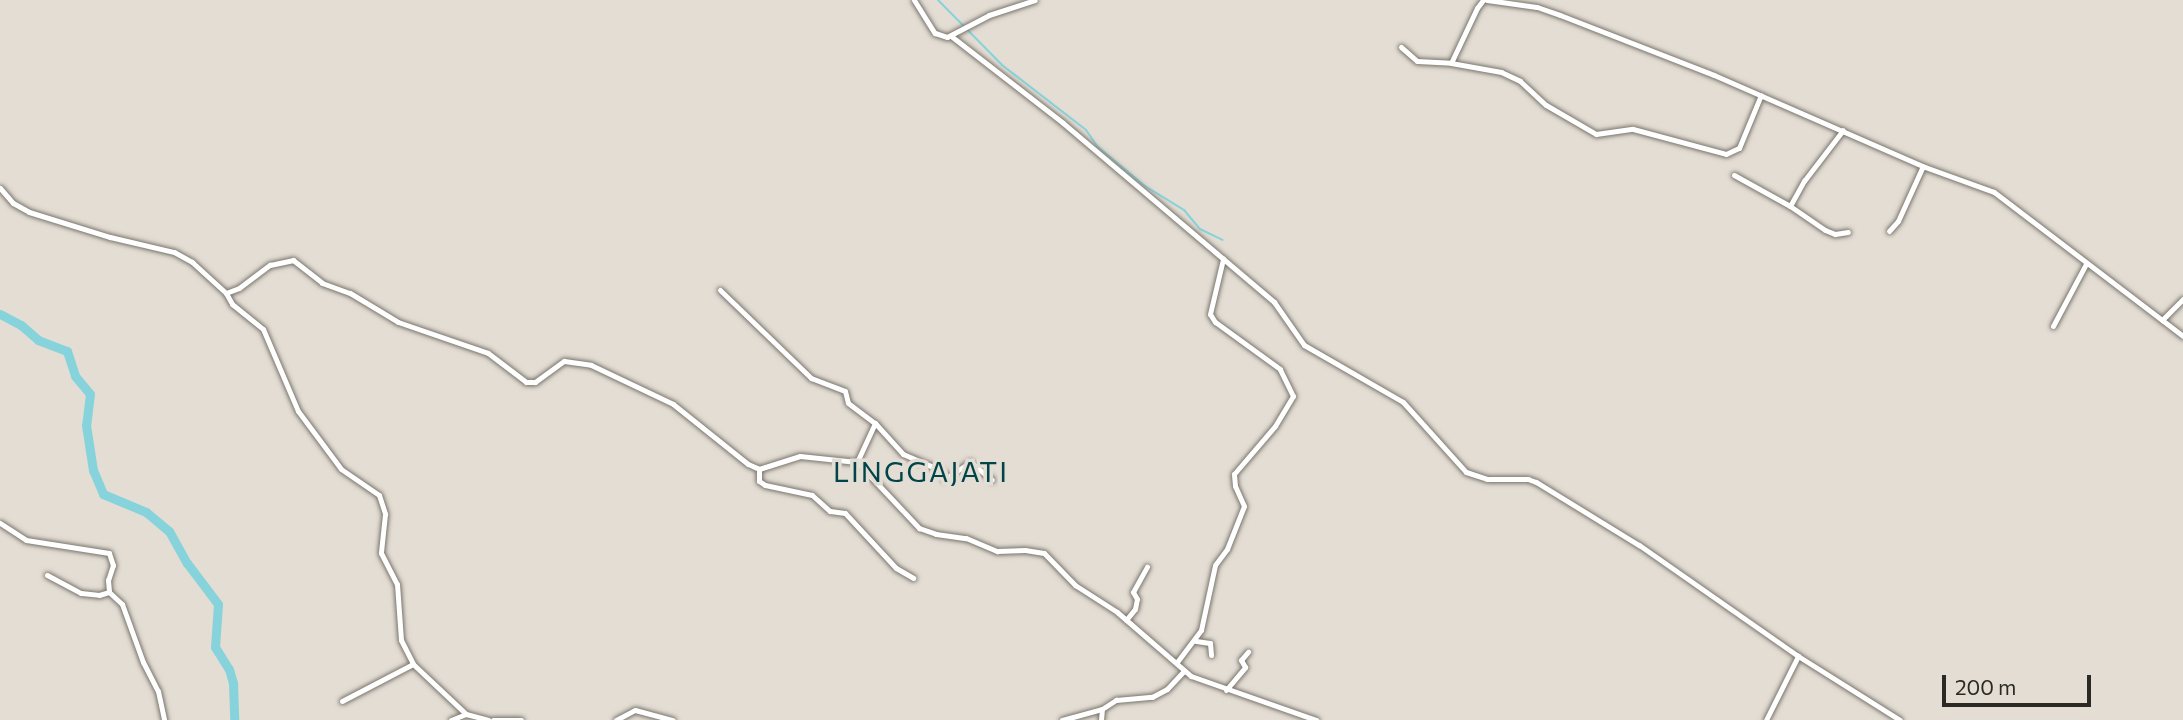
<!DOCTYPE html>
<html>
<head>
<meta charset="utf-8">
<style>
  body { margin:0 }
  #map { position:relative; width:2183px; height:720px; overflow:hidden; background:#e3ddd4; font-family:Commissioner,sans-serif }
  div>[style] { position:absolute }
  .stream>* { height:2px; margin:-1px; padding:0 1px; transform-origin:1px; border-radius:1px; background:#87d3dc }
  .river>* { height:9px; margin:-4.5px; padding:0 4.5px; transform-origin:4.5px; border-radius:4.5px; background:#87d3dc }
  .roads { filter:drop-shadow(0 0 2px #7a766d) drop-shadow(0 0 2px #7a766d) }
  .street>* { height:5px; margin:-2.5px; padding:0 2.5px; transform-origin:2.5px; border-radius:2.5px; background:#fff }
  span { translate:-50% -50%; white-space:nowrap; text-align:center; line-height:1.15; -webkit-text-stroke:7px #e3ddd4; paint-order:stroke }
  .quarter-label { font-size:28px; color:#00444a; letter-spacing:2px }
  .scale { position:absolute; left:1942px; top:675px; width:149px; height:32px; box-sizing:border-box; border:4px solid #2b2925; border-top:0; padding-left:9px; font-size:21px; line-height:24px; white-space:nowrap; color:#2b2925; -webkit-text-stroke:5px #e3ddd4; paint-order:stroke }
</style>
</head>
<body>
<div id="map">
  <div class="stream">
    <div style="left:938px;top:0;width:91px;rotate:45.4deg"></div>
    <div style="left:1002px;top:65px;width:106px;rotate:37.7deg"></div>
    <div style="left:1086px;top:130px;width:21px;rotate:55deg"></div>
    <div style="left:1098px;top:147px;width:61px;rotate:39.7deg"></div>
    <div style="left:1145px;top:186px;width:46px;rotate:31.6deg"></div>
    <div style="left:1184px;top:210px;width:25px;rotate:50deg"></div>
    <div style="left:1200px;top:229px;width:25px;rotate:26deg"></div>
  </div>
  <div class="river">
    <div style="left:0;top:314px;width:24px;rotate:28deg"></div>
    <div style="left:21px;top:325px;width:23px;rotate:41deg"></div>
    <div style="left:38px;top:340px;width:31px;rotate:21deg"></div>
    <div style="left:67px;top:351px;width:26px;rotate:72deg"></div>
    <div style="left:75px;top:376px;width:23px;rotate:50deg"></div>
    <div style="left:90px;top:394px;width:31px;rotate:97deg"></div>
    <div style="left:86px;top:425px;width:46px;rotate:81.2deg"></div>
    <div style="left:93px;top:470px;width:26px;rotate:67deg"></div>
    <div style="left:103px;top:494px;width:47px;rotate:22.7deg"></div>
    <div style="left:146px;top:512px;width:30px;rotate:40deg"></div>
    <div style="left:169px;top:531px;width:37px;rotate:61deg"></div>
    <div style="left:187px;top:563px;width:51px;rotate:52.9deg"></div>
    <div style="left:218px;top:604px;width:43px;rotate:94deg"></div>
    <div style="left:215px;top:647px;width:26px;rotate:58deg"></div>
    <div style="left:229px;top:669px;width:15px;rotate:74deg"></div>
    <div style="left:233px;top:683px;width:37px;rotate:88deg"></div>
  </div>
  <div class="roads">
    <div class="street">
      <div style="left:914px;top:0;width:39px;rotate:58deg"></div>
      <div style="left:935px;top:33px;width:13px;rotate:18deg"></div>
      <div style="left:947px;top:37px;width:47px;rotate:-27.6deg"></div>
      <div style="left:989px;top:15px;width:48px;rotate:-18.1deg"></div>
      <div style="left:1487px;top:0;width:50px;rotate:8deg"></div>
      <div style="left:1537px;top:7px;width:24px;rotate:19deg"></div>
      <div style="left:1560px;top:15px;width:165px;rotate:21.3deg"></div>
      <div style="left:1714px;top:75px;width:230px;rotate:23.6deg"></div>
      <div style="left:1925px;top:167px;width:73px;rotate:19.9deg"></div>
      <div style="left:1994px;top:192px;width:238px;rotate:37.3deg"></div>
      <div style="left:951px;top:36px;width:142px;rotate:37.8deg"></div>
      <div style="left:1063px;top:123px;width:277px;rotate:40.3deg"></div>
      <div style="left:1274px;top:302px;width:52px;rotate:55.1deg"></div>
      <div style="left:1304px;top:345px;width:114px;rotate:29.9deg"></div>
      <div style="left:1403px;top:402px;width:94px;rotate:48deg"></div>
      <div style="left:1466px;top:472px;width:22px;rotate:18deg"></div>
      <div style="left:1487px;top:479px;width:41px"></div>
      <div style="left:1528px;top:479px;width:9px;rotate:21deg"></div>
      <div style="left:1536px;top:482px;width:121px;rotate:31.5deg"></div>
      <div style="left:1639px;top:545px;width:194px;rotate:34.9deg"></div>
      <div style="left:1798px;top:656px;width:120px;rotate:32.1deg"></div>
      <div style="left:1401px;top:47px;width:21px;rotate:41deg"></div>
      <div style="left:1417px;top:61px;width:34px;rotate:3deg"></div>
      <div style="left:1451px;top:63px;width:61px;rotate:-64.7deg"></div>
      <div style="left:1477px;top:8px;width:10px;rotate:-53deg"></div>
      <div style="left:1451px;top:63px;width:51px;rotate:10.2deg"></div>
      <div style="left:1501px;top:72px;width:21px;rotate:25deg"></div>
      <div style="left:1520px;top:81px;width:35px;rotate:43deg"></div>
      <div style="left:1546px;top:105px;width:58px;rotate:30.1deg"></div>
      <div style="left:1596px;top:134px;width:37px;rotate:-8deg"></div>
      <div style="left:1633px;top:129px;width:96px;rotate:15deg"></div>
      <div style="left:1726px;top:154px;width:14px;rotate:-25deg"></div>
      <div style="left:1739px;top:148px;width:57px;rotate:-67.5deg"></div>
      <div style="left:1734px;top:175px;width:64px;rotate:29deg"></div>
      <div style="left:1790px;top:206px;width:42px;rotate:34.4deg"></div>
      <div style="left:1825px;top:230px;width:11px;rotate:22deg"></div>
      <div style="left:1835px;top:234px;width:13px;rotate:-9deg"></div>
      <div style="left:0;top:188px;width:20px;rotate:49deg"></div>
      <div style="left:13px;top:203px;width:18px;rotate:29deg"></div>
      <div style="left:29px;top:212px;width:85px;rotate:17.2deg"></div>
      <div style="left:110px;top:237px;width:66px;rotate:13.2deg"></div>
      <div style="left:174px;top:252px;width:21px;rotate:29deg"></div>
      <div style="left:192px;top:262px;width:46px;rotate:42.4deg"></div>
      <div style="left:226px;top:293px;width:14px;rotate:-21deg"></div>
      <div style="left:239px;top:288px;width:39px;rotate:-37deg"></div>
      <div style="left:270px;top:265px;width:24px;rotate:-12deg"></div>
      <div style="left:293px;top:260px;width:37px;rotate:38deg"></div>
      <div style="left:322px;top:283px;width:30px;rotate:20deg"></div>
      <div style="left:350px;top:293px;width:56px;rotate:31.1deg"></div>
      <div style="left:398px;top:322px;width:95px;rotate:19deg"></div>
      <div style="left:488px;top:353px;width:48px;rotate:37.3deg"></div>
      <div style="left:526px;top:382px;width:9px"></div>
      <div style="left:535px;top:382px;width:36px;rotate:-36deg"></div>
      <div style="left:564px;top:361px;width:27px;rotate:8deg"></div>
      <div style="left:591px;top:365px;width:91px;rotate:25.4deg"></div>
      <div style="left:673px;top:404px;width:96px;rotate:38.7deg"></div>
      <div style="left:748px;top:464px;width:12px;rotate:24deg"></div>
      <div style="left:759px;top:469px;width:43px;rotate:-17.6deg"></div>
      <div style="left:800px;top:456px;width:57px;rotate:6deg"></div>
      <div style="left:857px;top:462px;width:91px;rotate:46.8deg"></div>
      <div style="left:919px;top:528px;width:18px;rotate:19deg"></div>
      <div style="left:936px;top:534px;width:30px;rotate:8deg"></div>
      <div style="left:966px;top:538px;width:34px;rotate:23deg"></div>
      <div style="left:997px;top:551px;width:28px;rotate:-2deg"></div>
      <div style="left:1025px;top:550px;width:19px;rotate:9deg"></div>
      <div style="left:1044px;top:553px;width:45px;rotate:45.9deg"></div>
      <div style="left:1075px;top:585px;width:50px;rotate:32.7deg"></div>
      <div style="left:1117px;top:612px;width:98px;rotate:40.9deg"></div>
      <div style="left:1191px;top:676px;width:133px;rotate:19.4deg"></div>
      <div style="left:1790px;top:206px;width:29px;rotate:-61deg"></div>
      <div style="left:1804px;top:181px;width:64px;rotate:-52.6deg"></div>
      <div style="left:1889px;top:231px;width:13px;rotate:-48deg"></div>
      <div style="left:1898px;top:221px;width:60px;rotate:-65.6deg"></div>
      <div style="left:720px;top:290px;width:127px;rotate:44deg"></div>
      <div style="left:811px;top:378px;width:36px;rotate:21deg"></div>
      <div style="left:845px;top:391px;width:12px;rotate:76deg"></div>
      <div style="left:848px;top:403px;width:34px;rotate:37deg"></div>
      <div style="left:875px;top:423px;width:42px;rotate:47.9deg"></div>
      <div style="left:903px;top:454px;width:40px;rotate:23.4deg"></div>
      <div style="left:940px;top:470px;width:10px;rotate:61deg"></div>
      <div style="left:945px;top:479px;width:30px;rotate:-34deg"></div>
      <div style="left:970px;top:462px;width:28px;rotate:39deg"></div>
      <div style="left:226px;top:293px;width:13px;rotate:61deg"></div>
      <div style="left:232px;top:304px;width:40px;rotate:39deg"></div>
      <div style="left:263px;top:329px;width:89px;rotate:66.9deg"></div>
      <div style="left:298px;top:411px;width:72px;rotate:53.4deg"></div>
      <div style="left:341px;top:469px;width:46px;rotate:34.4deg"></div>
      <div style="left:379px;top:495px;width:20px;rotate:72deg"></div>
      <div style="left:385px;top:514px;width:39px;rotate:96deg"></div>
      <div style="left:381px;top:553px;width:35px;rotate:63deg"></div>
      <div style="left:397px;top:584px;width:56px;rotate:85.9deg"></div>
      <div style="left:401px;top:640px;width:27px;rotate:63deg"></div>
      <div style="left:413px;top:664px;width:73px;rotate:43.3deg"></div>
      <div style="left:466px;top:714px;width:23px;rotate:15deg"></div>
      <div style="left:2162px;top:320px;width:30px;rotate:-45deg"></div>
      <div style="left:2053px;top:326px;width:70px;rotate:-62deg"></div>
      <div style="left:857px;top:462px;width:43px;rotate:-65.2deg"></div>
      <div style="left:759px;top:469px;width:12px;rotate:90deg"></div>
      <div style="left:759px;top:481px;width:7px;rotate:34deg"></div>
      <div style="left:765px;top:485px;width:48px;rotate:12deg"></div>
      <div style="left:812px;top:495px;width:24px;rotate:42deg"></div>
      <div style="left:830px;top:511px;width:15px;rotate:8deg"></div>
      <div style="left:845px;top:513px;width:75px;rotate:47.2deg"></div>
      <div style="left:896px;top:568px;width:20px;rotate:30deg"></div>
      <div style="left:0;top:523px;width:31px;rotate:33deg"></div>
      <div style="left:26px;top:540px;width:84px;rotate:8.9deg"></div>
      <div style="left:109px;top:553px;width:13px;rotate:72deg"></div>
      <div style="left:113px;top:565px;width:16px;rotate:108deg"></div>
      <div style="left:108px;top:580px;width:12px;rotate:85deg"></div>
      <div style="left:109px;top:592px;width:18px;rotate:43deg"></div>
      <div style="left:122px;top:604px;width:62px;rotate:70.1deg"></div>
      <div style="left:143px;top:662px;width:33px;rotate:63deg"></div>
      <div style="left:158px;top:691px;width:30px;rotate:78deg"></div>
      <div style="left:47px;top:575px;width:38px;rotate:28deg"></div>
      <div style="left:81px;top:593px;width:18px;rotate:6deg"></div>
      <div style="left:99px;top:595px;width:10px;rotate:-17deg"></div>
      <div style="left:1126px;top:620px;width:14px;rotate:-51deg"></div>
      <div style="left:1135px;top:609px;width:10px;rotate:-79deg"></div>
      <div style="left:1137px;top:599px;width:8px;rotate:-120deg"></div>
      <div style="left:1133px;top:592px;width:29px;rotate:-61deg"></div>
      <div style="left:1196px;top:641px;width:14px;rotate:8deg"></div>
      <div style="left:1210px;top:643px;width:12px;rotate:85deg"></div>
      <div style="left:1177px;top:662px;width:40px;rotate:-53deg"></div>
      <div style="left:1201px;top:630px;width:66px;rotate:-77.8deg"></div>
      <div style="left:1215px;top:565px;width:20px;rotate:-53deg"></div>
      <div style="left:1227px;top:549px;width:46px;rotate:-68.4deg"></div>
      <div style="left:1244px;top:506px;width:22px;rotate:-114deg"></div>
      <div style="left:1235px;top:486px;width:12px;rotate:-95deg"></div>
      <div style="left:1234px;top:474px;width:63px;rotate:-49.5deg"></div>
      <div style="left:1275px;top:426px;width:35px;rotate:-59deg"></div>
      <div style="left:1293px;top:396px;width:30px;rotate:-116deg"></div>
      <div style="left:1280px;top:369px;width:80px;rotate:-144.1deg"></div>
      <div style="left:1215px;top:322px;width:9px;rotate:-122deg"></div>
      <div style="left:1210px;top:314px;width:57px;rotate:-76.7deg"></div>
      <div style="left:1226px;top:690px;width:30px;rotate:-50deg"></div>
      <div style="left:1245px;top:667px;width:8px;rotate:-120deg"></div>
      <div style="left:1241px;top:660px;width:11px;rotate:-49deg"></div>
      <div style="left:342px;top:701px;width:80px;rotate:-27.5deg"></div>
      <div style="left:451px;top:720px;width:16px;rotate:-22deg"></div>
      <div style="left:493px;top:720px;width:28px"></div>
      <div style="left:616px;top:720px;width:21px;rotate:-28deg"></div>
      <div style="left:635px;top:710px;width:39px;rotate:15deg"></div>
      <div style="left:1062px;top:720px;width:41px;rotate:-15.4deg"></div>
      <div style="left:1102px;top:709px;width:17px;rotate:-33deg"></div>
      <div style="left:1116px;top:700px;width:36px;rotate:-5deg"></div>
      <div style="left:1152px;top:697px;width:17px;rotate:-28deg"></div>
      <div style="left:1167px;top:689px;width:25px;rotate:-47deg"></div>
      <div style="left:1101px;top:720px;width:11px;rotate:-85deg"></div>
      <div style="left:1766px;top:720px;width:72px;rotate:-63.4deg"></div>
    </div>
  </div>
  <div class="quarter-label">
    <span style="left:921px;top:471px">LINGGAJATI</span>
  </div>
  <div class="scale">200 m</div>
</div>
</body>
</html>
